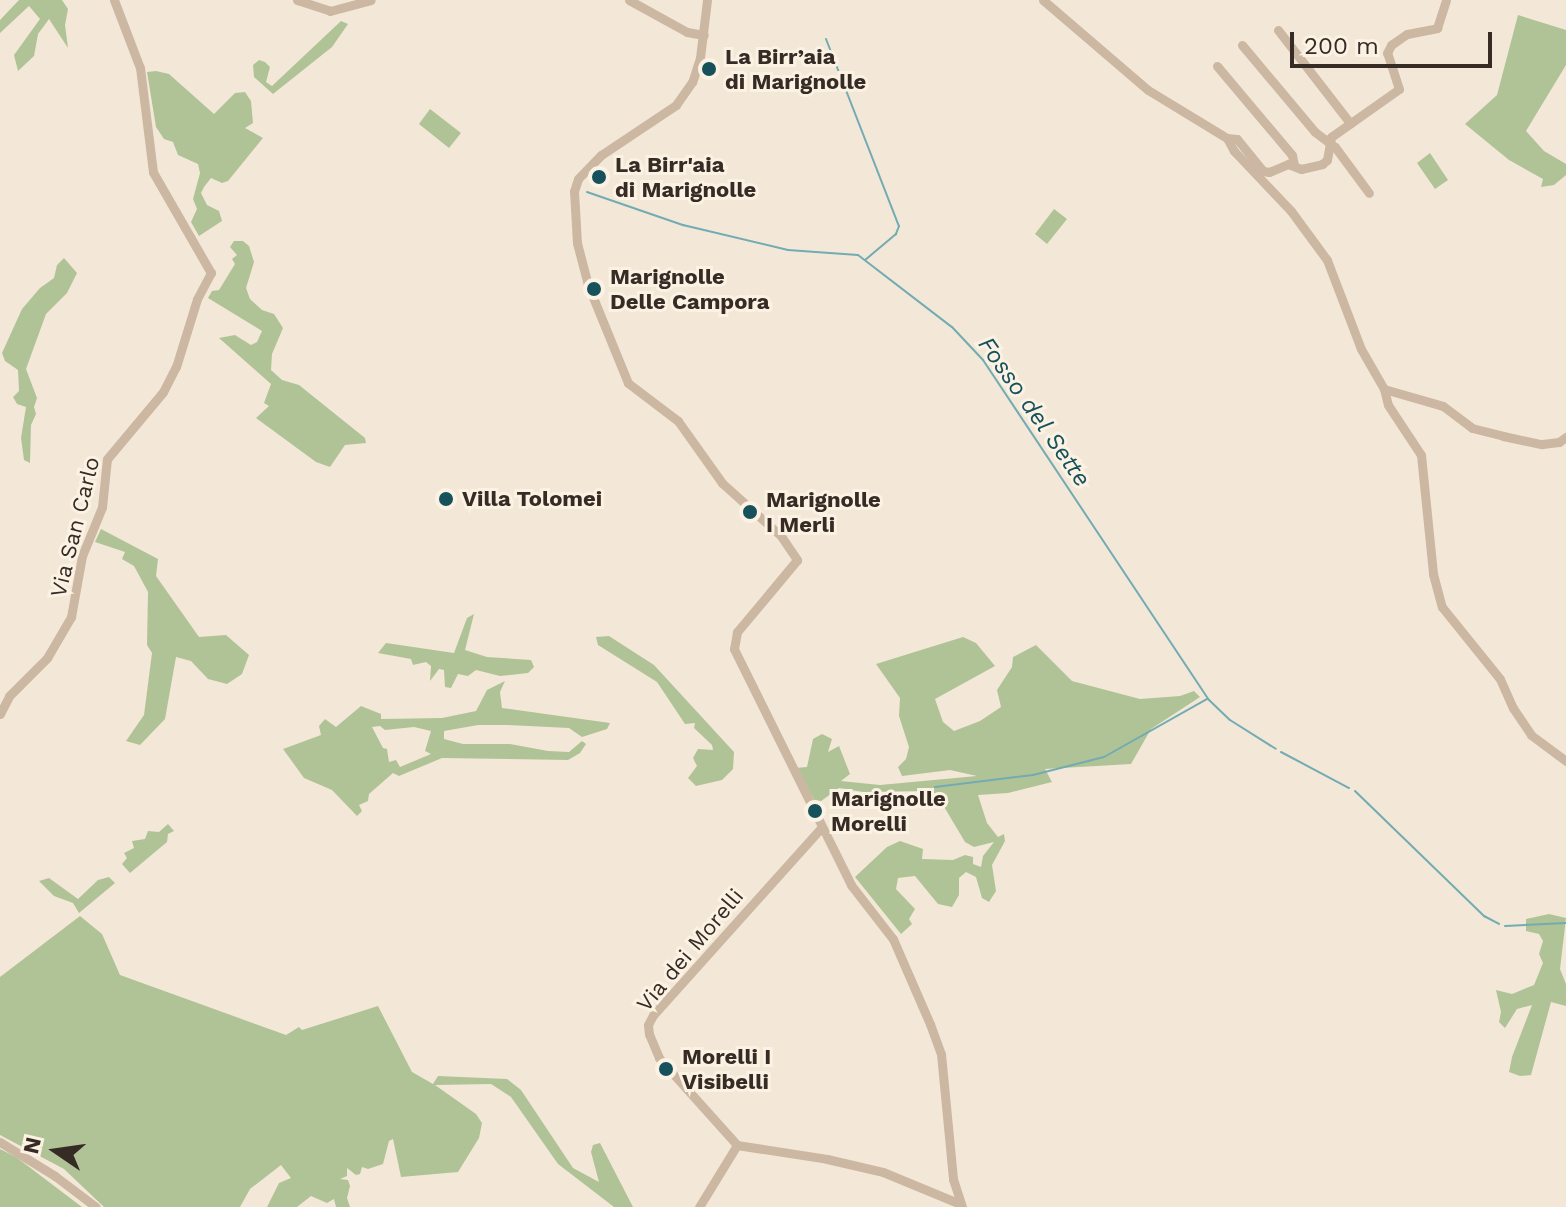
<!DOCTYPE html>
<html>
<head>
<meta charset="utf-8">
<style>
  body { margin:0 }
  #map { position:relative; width:1566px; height:1207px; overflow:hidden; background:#f3e8d7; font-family:"Work Sans",sans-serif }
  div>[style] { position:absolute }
  .green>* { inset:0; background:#b0c396 }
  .stream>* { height:2px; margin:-1px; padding:0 1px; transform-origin:1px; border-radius:1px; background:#73abb3 }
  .minor>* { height:9px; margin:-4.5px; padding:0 4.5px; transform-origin:4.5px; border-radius:4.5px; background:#ccb8a2 }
  .dots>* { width:22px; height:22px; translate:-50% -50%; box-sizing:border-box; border:4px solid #fbf2e3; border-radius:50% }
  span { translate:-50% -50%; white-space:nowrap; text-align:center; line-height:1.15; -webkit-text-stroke:6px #fbf2e3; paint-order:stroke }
  .poi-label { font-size:22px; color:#362c25; font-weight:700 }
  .left { translate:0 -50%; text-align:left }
  .street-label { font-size:22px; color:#362c25 }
  .water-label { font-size:24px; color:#17515b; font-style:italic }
  .north { position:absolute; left:16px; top:1111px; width:80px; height:80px; -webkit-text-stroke:6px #fbf2e3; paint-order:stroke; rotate:283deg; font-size:22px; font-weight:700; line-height:32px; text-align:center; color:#362c25 }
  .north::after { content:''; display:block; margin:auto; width:28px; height:36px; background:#362c25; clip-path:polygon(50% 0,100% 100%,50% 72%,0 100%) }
  .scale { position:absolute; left:1290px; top:32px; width:202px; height:36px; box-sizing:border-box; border:4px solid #362c25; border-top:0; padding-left:10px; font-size:24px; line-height:28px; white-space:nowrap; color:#362c25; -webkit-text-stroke:6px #fbf2e3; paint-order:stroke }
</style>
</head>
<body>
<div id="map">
  <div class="green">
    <div style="clip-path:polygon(19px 0,62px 0,68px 9px,65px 25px,68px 48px,49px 19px,38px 34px,34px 56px,18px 71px,14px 55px,40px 19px,29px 6px,0 33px,0 20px)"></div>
    <div style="clip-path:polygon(1518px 15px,1566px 30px,1566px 65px,1526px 131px,1544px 151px,1566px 164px,1566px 175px,1554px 185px,1541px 187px,1543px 179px,1509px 160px,1465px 124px,1497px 95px)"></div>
    <div style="clip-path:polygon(341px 21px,348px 24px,332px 47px,273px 94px,254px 77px,253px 65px,259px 60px,265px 62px,270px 67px,266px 82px,272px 86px)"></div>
    <div style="clip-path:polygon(156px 71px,169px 74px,214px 114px,235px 93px,245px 92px,251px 101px,253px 123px,245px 128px,263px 138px,228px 181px,222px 183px,211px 178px,204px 187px,201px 193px,207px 205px,219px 211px,222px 221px,199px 236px,191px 222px,197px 209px,193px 199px,200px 173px,198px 164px,178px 155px,173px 142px,164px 139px,156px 127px,147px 72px)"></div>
    <div style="clip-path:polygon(430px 109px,461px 133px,449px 148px,419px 124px)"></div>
    <div style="clip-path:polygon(1430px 153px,1448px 180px,1435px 189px,1417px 163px)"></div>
    <div style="clip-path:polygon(1054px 209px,1067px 219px,1047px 244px,1035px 234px)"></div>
    <div style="clip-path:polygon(234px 241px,243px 241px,249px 246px,254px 262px,246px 288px,250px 299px,262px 310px,274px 314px,283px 328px,272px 354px,271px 370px,282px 380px,299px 385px,365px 438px,366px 443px,345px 445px,330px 467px,316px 462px,256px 418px,269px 406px,264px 403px,271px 384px,219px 338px,235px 335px,251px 345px,257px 342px,262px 331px,208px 298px,212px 291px,219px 290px,235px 264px,232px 259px,237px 255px,230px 247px)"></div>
    <div style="clip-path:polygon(64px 258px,77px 273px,67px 293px,46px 314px,26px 369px,37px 398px,34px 407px,36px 414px,31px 425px,30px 463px,24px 460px,21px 438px,26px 407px,17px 404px,13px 397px,19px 391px,18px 370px,5px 361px,2px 353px,22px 309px,40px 288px,54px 278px,57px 265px)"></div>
    <div style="clip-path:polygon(101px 529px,158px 559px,156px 576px,199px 637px,226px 635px,249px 655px,242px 674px,227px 684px,208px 679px,191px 661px,176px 657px,165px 719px,140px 745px,126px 741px,144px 715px,152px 653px,147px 645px,148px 592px,134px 566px,122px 559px,125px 552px,95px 542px)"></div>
    <div style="clip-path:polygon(474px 614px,465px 650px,487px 657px,531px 660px,534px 667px,528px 673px,500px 676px,476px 670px,468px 676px,458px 674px,451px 688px,445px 687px,444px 670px,439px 669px,430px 681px,431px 666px,426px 662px,413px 665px,411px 659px,378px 653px,386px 643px,454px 653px,467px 618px)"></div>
    <div style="clip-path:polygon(609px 636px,654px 665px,734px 752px,733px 769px,722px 780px,696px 786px,688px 778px,697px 766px,693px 758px,698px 749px,713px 750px,712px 745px,694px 728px,695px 723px,685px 724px,657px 682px,598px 645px,596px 637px)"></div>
    <div style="clip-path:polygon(963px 637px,976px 643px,995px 666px,935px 699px,943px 722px,954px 731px,980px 721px,1001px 707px,997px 690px,1012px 667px,1013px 657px,1036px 645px,1072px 681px,1140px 699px,1180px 696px,1194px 691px,1200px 697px,1151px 729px,1131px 764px,1045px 769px,1052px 782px,1008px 793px,978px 795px,987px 823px,998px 837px,1004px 834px,1005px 841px,992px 865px,996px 891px,989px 902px,982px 898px,976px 877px,966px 872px,959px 878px,959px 895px,952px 907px,938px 904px,915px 876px,898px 878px,896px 889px,915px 909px,909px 919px,912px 924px,901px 934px,855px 877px,887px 847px,900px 841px,923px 849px,922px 859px,953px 860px,965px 855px,973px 857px,973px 864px,981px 867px,983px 856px,994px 842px,974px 847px,965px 842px,943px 805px,930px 804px,927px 791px,863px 792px,839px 788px,817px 804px,795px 768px,807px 767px,813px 739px,822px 734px,832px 739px,828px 752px,839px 746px,850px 774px,841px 781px,880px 785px,977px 776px,950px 770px,902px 776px,898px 767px,906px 759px,909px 747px,899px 716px,900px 698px,876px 664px)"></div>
    <div style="clip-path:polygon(evenodd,505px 681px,500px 692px,502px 708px,610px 723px,607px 729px,582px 737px,569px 728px,507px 725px,478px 725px,444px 731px,444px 739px,463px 744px,510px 744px,548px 751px,569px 752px,582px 741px,586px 744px,580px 753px,568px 760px,442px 758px,399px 776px,393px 773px,369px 794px,368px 801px,359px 805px,362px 811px,357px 816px,332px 790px,304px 778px,283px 749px,321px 735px,319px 726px,325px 719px,336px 727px,361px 706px,381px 714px,381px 719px,442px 718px,476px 711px,487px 690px,505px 681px,380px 726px,385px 730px,414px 727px,431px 731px,425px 751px,431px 754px,400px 767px,396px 760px,389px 762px,387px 749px,383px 748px,372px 727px,380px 726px)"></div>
    <div style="clip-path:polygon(168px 824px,174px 831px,168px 834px,167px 842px,130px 873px,122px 864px,127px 858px,124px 853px,134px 848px,132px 841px,145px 839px,148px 831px,159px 832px)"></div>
    <div style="clip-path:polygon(109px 877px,115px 883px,79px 913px,73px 903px,54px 896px,39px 881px,49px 878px,78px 899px,98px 880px)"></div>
    <div style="clip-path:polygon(1549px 914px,1566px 918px,1560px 969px,1566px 984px,1566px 1006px,1551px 1002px,1531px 1075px,1520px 1076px,1509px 1072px,1512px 1057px,1532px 1005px,1517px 1009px,1505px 1028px,1499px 1022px,1501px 1012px,1496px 990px,1512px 994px,1534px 985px,1543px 963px,1539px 954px,1543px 941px,1539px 934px,1526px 931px,1526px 919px)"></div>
    <div style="clip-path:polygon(80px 916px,102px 934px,120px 975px,286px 1035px,299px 1027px,302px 1030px,378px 1006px,412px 1072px,433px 1084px,438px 1076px,507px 1079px,521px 1090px,573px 1168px,599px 1182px,591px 1152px,593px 1145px,600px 1143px,633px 1207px,614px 1207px,558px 1164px,511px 1097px,491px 1084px,435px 1085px,476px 1114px,482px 1123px,479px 1138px,458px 1172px,401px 1177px,393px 1139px,389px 1141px,383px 1164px,368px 1169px,362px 1167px,360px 1174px,356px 1175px,347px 1168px,347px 1176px,340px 1179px,348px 1180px,350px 1186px,347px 1198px,350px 1207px,336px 1207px,334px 1199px,327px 1203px,311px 1196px,297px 1207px,267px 1207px,279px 1183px,291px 1178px,281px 1165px,250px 1189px,240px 1207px,104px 1207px,64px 1169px,0 1135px,0 977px)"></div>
    <div style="clip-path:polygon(0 1149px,16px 1157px,82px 1207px,0 1207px)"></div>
  </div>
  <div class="stream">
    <div style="left:826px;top:39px;width:201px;rotate:68.7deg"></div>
    <div style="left:899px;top:226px;width:9px;rotate:111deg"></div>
    <div style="left:896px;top:234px;width:40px;rotate:140deg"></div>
    <div style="left:587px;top:192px;width:102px;rotate:19deg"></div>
    <div style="left:683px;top:225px;width:108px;rotate:13.4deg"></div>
    <div style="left:788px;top:250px;width:70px;rotate:4.1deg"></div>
    <div style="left:858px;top:255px;width:118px;rotate:37.5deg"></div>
    <div style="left:952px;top:327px;width:45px;rotate:46.8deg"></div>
    <div style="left:983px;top:360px;width:407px;rotate:56.4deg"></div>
    <div style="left:1208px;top:699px;width:30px;rotate:44deg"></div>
    <div style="left:1230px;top:720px;width:54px;rotate:32.2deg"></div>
    <div style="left:1281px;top:752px;width:77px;rotate:27.9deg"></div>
    <div style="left:935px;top:787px;width:99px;rotate:-7deg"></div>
    <div style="left:1033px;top:775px;width:73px;rotate:-14.2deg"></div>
    <div style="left:1104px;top:757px;width:118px;rotate:-29.4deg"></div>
    <div style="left:1355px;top:791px;width:180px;rotate:44.1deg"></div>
    <div style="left:1484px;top:916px;width:17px;rotate:28deg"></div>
    <div style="left:1505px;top:926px;width:61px;rotate:-2.8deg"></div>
  </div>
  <div class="minor">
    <div style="left:297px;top:0;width:35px;rotate:18deg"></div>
    <div style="left:330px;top:11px;width:42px;rotate:-15deg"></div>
    <div style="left:629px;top:0;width:66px;rotate:28.9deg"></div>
    <div style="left:687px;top:32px;width:17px;rotate:10deg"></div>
    <div style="left:707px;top:0;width:58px;rotate:96.9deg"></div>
    <div style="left:700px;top:58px;width:25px;rotate:108deg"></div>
    <div style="left:692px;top:82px;width:28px;rotate:125deg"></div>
    <div style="left:676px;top:105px;width:90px;rotate:146.3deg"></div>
    <div style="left:601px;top:155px;width:33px;rotate:134deg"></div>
    <div style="left:578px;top:179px;width:13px;rotate:108deg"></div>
    <div style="left:574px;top:191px;width:52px;rotate:86.7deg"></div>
    <div style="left:577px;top:243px;width:43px;rotate:75.3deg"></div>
    <div style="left:588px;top:285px;width:106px;rotate:67.8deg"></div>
    <div style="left:628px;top:383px;width:63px;rotate:37.2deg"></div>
    <div style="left:678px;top:421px;width:76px;rotate:54.6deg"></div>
    <div style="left:722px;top:483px;width:79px;rotate:41.9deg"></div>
    <div style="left:781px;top:536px;width:29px;rotate:56deg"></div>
    <div style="left:797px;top:560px;width:94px;rotate:129.8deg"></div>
    <div style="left:737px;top:632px;width:17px;rotate:100deg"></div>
    <div style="left:734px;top:649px;width:263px;rotate:63.6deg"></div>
    <div style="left:851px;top:885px;width:68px;rotate:52.1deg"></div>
    <div style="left:893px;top:939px;width:93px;rotate:66.5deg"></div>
    <div style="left:930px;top:1024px;width:32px;rotate:70deg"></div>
    <div style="left:941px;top:1054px;width:126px;rotate:84.5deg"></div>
    <div style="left:953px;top:1179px;width:29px;rotate:72deg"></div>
    <div style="left:1043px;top:0;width:138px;rotate:40.6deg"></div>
    <div style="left:1148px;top:90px;width:92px;rotate:31.3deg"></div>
    <div style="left:1227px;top:138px;width:15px;rotate:62deg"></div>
    <div style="left:1234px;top:151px;width:83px;rotate:46.5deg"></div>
    <div style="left:1291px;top:211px;width:61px;rotate:53.7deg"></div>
    <div style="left:1327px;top:260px;width:95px;rotate:69.1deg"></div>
    <div style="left:1361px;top:349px;width:46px;rotate:60.1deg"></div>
    <div style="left:1384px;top:389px;width:16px;rotate:76deg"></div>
    <div style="left:1388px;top:405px;width:60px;rotate:56.6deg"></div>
    <div style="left:1421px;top:455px;width:120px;rotate:84.2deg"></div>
    <div style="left:1433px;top:574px;width:34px;rotate:75deg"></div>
    <div style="left:1442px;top:607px;width:92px;rotate:51.1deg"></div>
    <div style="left:1500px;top:679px;width:32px;rotate:66deg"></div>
    <div style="left:1513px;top:708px;width:32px;rotate:56deg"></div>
    <div style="left:1531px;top:735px;width:44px;rotate:36.6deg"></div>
    <div style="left:1278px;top:30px;width:118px;rotate:52.3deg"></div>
    <div style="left:1242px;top:45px;width:114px;rotate:50deg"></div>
    <div style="left:1315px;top:132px;width:25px;rotate:37deg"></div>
    <div style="left:1335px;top:147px;width:57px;rotate:53.5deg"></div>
    <div style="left:1217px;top:66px;width:116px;rotate:49.9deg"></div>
    <div style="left:1292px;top:155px;width:10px;rotate:79deg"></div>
    <div style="left:1227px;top:138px;width:10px;rotate:6deg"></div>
    <div style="left:1237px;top:139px;width:41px;rotate:50.9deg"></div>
    <div style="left:1263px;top:171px;width:6px;rotate:9deg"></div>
    <div style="left:1269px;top:172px;width:21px;rotate:-23deg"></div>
    <div style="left:1288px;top:164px;width:14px;rotate:21deg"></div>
    <div style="left:1301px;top:169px;width:22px;rotate:-13deg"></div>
    <div style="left:1322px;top:164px;width:6px;rotate:-39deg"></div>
    <div style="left:1327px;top:160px;width:23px;rotate:-80deg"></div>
    <div style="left:1331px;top:137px;width:83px;rotate:-35.2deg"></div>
    <div style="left:1399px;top:89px;width:38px;rotate:-108deg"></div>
    <div style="left:1387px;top:53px;width:9px;rotate:-63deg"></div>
    <div style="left:1391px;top:45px;width:19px;rotate:-35deg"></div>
    <div style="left:1407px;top:34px;width:31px;rotate:-11deg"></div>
    <div style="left:1437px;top:28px;width:29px;rotate:-72deg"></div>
    <div style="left:1384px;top:389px;width:61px;rotate:16.1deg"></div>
    <div style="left:1443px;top:406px;width:36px;rotate:37deg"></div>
    <div style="left:1472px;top:428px;width:32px;rotate:14deg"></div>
    <div style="left:1503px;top:436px;width:40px;rotate:12deg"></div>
    <div style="left:1542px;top:444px;width:17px;rotate:-7deg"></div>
    <div style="left:1559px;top:442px;width:9px;rotate:-36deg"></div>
    <div style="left:0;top:714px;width:20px;rotate:-63deg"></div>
    <div style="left:9px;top:696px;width:54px;rotate:-45deg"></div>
    <div style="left:47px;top:658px;width:48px;rotate:-59.7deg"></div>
    <div style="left:71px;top:617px;width:62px;rotate:-79.8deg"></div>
    <div style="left:82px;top:556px;width:53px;rotate:-67.8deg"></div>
    <div style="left:102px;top:507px;width:48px;rotate:-84.1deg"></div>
    <div style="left:107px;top:459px;width:87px;rotate:-50.1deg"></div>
    <div style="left:163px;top:392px;width:28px;rotate:-63deg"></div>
    <div style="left:176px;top:367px;width:71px;rotate:-72.8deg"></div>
    <div style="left:197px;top:299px;width:30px;rotate:-62deg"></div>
    <div style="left:211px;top:273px;width:116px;rotate:-119.9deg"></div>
    <div style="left:153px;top:172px;width:105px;rotate:-97.1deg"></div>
    <div style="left:140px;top:68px;width:73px;rotate:-110.9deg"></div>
    <div style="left:821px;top:828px;width:251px;rotate:131.9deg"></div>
    <div style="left:653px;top:1015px;width:11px;rotate:117deg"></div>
    <div style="left:648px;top:1025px;width:9px;rotate:84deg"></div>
    <div style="left:649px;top:1034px;width:26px;rotate:67deg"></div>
    <div style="left:659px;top:1058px;width:117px;rotate:48.1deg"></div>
    <div style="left:737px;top:1145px;width:91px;rotate:8.8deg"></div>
    <div style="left:827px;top:1159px;width:57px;rotate:13.1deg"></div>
    <div style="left:883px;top:1172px;width:81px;rotate:22.5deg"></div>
    <div style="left:0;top:1142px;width:65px;rotate:31.7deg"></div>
    <div style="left:55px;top:1176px;width:51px;rotate:37.1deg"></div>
    <div style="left:699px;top:1207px;width:73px;rotate:-58.5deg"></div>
  </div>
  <div class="dots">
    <div style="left:709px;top:69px;background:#17515b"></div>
    <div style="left:599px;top:177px;background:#17515b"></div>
    <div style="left:594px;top:289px;background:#17515b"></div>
    <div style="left:446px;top:499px;background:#17515b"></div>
    <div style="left:750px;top:512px;background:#17515b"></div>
    <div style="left:815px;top:811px;background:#17515b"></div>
    <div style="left:666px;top:1069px;background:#17515b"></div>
  </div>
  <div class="poi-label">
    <span class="left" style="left:725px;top:69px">La Birr’aia<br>di Marignolle</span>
    <span class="left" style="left:615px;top:177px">La Birr'aia<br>di Marignolle</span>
    <span class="left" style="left:610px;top:289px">Marignolle<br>Delle Campora</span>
    <span class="left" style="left:462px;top:499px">Villa Tolomei</span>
    <span class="left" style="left:766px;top:512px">Marignolle<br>I Merli</span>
    <span class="left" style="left:831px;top:811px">Marignolle<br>Morelli</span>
    <span class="left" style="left:682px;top:1069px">Morelli I<br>Visibelli</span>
  </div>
  <div class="street-label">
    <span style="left:75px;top:527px;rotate:-76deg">Via San Carlo</span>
    <span style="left:690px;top:950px;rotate:-50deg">Via dei Morelli</span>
  </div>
  <div class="water-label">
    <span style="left:1034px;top:412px;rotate:55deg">Fosso del Sette</span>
  </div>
  <div class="north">N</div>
  <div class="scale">200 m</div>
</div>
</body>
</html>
